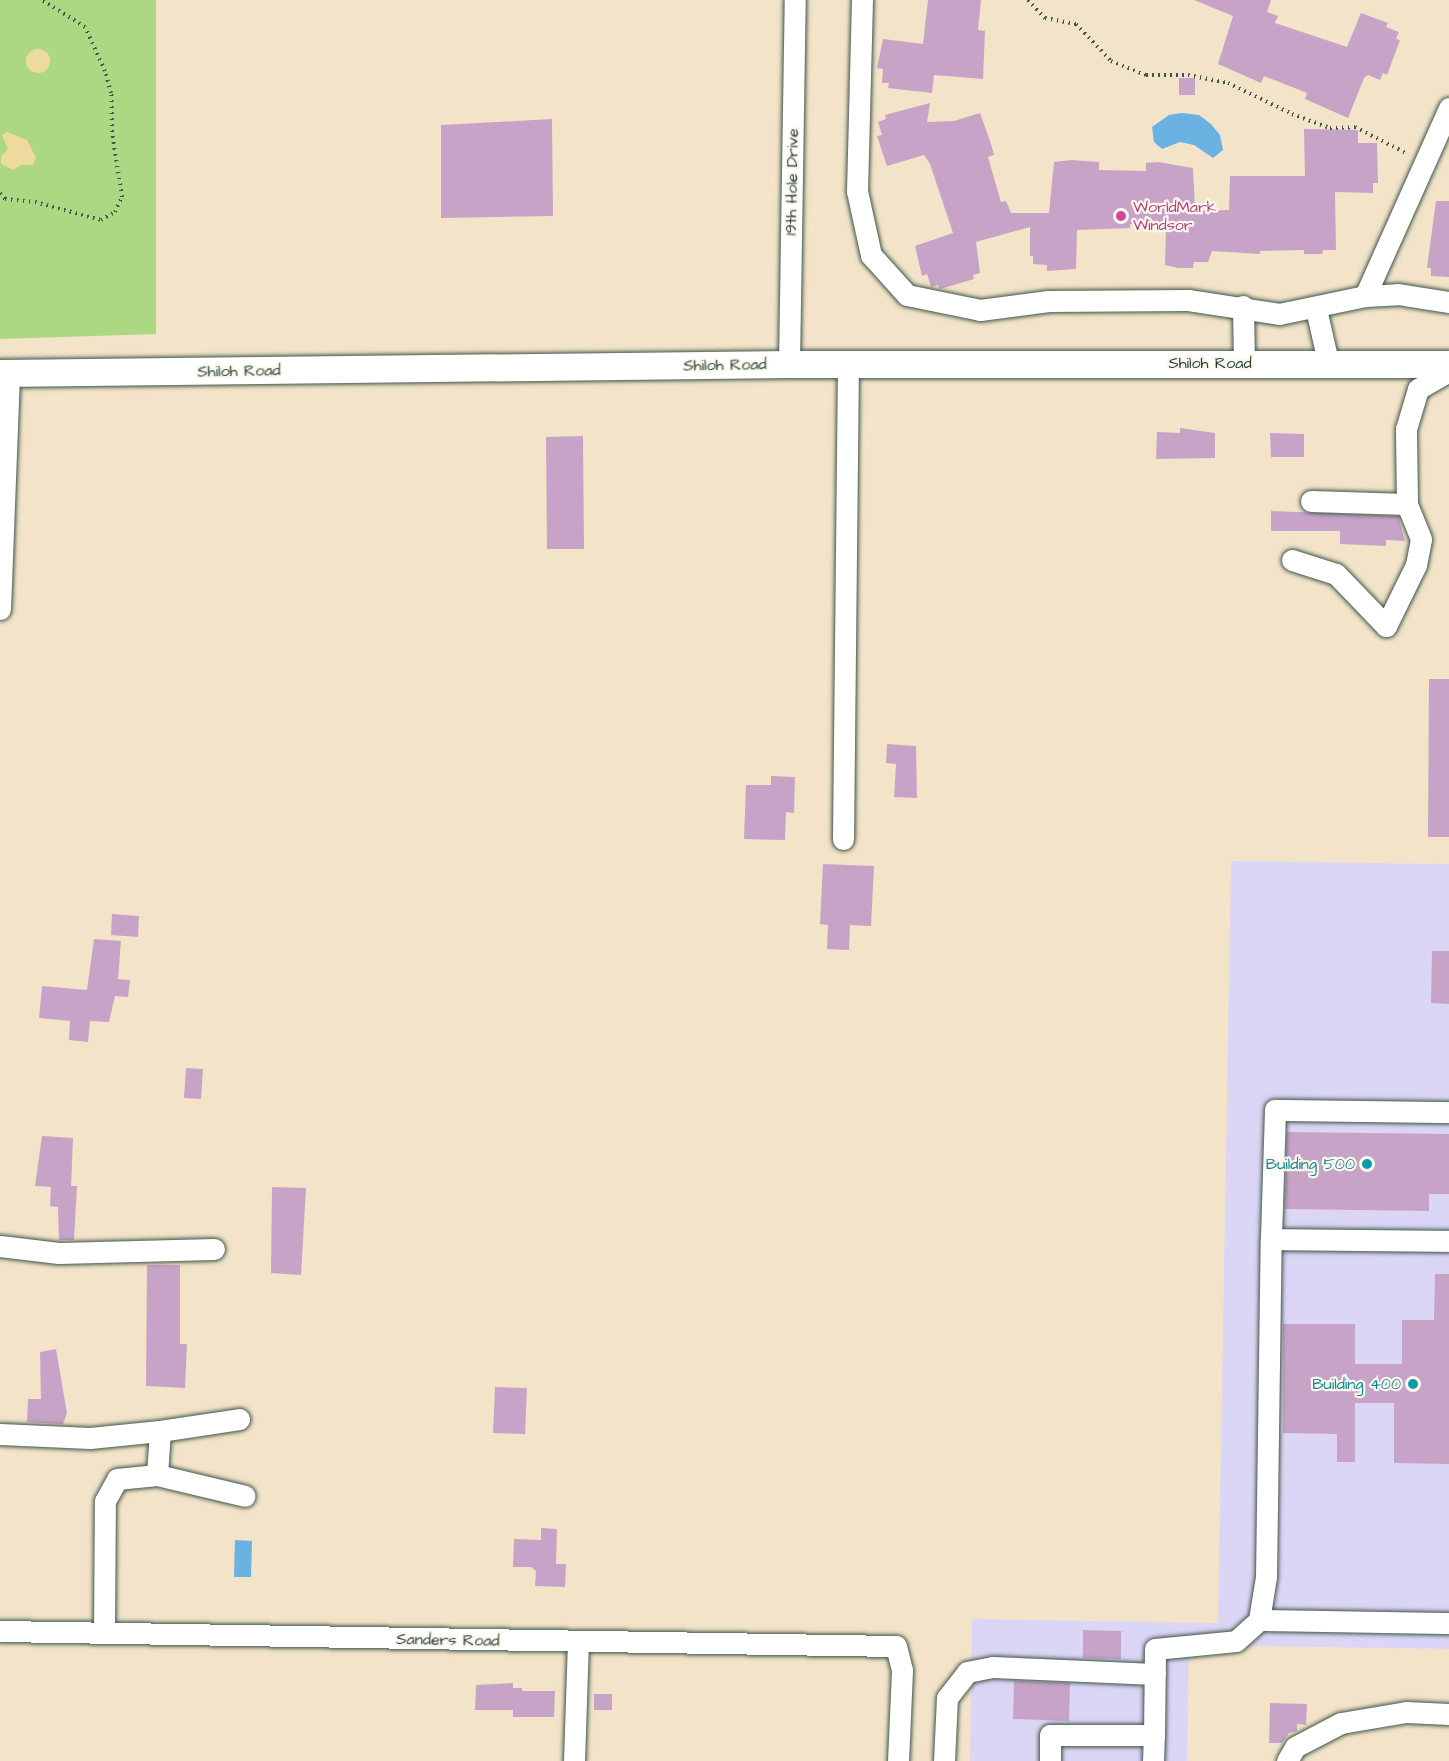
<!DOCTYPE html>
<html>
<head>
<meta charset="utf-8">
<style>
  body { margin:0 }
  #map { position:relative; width:1449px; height:1761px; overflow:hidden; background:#f3e4c9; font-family:"Architects Daughter",sans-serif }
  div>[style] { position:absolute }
  .built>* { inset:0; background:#dcd6f6 }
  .green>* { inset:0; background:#acd884 }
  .sand>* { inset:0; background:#eeda9e }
  .round { border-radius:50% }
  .water>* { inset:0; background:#69b2e1 }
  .building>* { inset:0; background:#c7a3c8 }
  .path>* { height:4px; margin-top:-2px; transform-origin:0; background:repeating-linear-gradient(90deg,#3f564a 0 1.5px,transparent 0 6px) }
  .roads { filter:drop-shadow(0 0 2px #3f564a) drop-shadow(0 0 2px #3f564a) }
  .minor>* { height:21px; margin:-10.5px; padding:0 10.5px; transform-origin:10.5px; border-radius:10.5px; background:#fff }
  .major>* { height:27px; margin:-13.5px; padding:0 13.5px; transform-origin:13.5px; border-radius:13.5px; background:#fff }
  .dots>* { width:16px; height:16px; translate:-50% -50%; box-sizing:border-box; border:3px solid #fbf7ec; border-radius:50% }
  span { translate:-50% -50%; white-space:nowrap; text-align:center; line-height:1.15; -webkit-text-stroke:4.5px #fbf7ec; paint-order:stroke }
  .street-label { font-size:16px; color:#1f3d34 }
  .hotel-label { font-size:16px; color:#b23c85 }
  .left { translate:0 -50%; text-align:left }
  .culture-label { font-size:16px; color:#0d838f }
  .right { translate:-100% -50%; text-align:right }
</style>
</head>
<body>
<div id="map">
  <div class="built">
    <div style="clip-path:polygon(1231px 861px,1449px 864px,1449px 1649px,1189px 1645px,1187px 1761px,970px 1761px,972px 1619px,1218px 1623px)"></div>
  </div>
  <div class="green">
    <div style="clip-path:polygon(0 0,156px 0,156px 334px,0 339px)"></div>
  </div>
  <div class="sand">
    <div class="round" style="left:26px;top:49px;width:24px;height:24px"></div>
    <div style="clip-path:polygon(7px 132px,27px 140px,36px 158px,33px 165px,21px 165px,13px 170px,1px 164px,1px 157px,8px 149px,2px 135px)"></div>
  </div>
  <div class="water">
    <div style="clip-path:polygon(1182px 113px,1199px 115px,1211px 124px,1220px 135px,1223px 150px,1213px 158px,1194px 145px,1180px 142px,1162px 149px,1154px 142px,1152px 127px,1169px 115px)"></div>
    <div style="clip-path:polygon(235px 1540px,252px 1541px,251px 1577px,234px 1577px)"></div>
  </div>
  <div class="building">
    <div style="clip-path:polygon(928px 0,981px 0,978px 30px,985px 31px,983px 79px,934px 75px,932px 93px,888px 88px,889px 83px,882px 83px,883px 69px,877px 68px,883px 39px,923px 44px)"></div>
    <div style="clip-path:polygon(1194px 0,1271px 0,1267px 12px,1278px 16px,1275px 23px,1347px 47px,1361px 13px,1388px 23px,1386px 27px,1399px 32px,1396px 39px,1400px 40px,1387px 75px,1383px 73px,1380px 80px,1368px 75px,1364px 78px,1348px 118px,1305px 99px,1307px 93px,1264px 76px,1261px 83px,1218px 64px,1233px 16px)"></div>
    <div style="clip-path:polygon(1179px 78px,1195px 78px,1195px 95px,1179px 95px)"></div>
    <div style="clip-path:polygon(930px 103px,927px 122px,954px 121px,980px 113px,991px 144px,994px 155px,988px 157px,1001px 202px,1006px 201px,1011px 213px,1049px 213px,1054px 162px,1071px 160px,1099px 162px,1099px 170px,1146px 171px,1146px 163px,1158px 162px,1193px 168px,1195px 211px,1229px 210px,1230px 176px,1305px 176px,1304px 129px,1358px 130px,1358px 143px,1377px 143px,1378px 183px,1373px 183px,1373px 193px,1335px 192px,1336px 250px,1323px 250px,1322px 254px,1304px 254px,1304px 250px,1260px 251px,1260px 254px,1212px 251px,1208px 262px,1194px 262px,1193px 268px,1178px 268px,1165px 265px,1166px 225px,1130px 224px,1130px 228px,1077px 230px,1076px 269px,1047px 271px,1047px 265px,1033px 264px,1033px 256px,1030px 256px,1030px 227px,976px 242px,980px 273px,973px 275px,974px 279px,940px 289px,938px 285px,931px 287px,927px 274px,922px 276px,915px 246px,953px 233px,930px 164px,924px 155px,887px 166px,877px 136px,882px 135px,878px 122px,886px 119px,885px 115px)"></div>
    <div style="clip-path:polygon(552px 119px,553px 216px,441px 218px,441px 125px)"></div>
    <div style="clip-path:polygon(1436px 201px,1449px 201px,1449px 277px,1431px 276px,1431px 268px,1427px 268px)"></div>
    <div style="clip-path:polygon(1180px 428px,1215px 433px,1215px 458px,1156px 459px,1157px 432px,1180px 433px)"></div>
    <div style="clip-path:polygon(1270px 433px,1304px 434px,1304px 457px,1271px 457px)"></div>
    <div style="clip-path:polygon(583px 436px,584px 549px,547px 549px,546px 437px)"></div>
    <div style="clip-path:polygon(1271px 511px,1398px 516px,1405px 541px,1386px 540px,1386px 546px,1340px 544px,1340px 531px,1271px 531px)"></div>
    <div style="clip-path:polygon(1429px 679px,1449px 679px,1449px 837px,1428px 837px)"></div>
    <div style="clip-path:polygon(887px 744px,916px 746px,917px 798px,894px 797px,896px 764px,886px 763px)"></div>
    <div style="clip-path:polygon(771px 776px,795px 777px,794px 813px,786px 812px,785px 840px,744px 839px,746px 785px,771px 785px)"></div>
    <div style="clip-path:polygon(823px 864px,874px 866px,871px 926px,850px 925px,849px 950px,827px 949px,828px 925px,820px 924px)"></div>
    <div style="clip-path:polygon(112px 914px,139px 916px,138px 937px,111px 935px)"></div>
    <div style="clip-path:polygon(94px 939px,121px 941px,118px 979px,130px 980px,128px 997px,115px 996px,109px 1022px,90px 1021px,88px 1042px,69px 1040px,70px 1021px,39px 1018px,42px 986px,87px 990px)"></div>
    <div style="clip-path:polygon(1432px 951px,1449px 951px,1449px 1004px,1431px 1003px)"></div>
    <div style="clip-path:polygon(186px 1068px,203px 1069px,201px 1099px,184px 1098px)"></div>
    <div style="clip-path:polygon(1287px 1132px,1449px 1134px,1449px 1194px,1429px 1194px,1429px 1211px,1285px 1209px)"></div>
    <div style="clip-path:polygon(42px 1136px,73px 1138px,71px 1186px,77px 1186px,74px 1240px,59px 1240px,58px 1207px,50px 1206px,51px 1187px,35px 1186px)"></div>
    <div style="clip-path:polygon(272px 1187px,306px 1188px,301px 1275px,271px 1273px)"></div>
    <div style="clip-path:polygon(147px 1265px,180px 1265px,180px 1344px,187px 1344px,185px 1388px,146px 1386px)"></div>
    <div style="clip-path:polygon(1435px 1274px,1449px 1274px,1449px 1464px,1394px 1463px,1394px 1403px,1355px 1403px,1355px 1462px,1337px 1462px,1337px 1434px,1283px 1433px,1283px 1324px,1355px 1324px,1355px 1364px,1402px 1364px,1402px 1320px,1434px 1320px)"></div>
    <div style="clip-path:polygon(56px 1349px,67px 1413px,63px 1424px,27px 1422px,28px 1399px,41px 1399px,40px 1352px)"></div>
    <div style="clip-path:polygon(495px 1387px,527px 1388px,525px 1434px,493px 1433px)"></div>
    <div style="clip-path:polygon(541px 1528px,557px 1529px,556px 1564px,566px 1564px,565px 1587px,535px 1586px,536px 1571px,531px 1567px,513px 1567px,514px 1539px,541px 1540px)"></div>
    <div style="clip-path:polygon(1083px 1630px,1121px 1631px,1121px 1659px,1083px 1658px)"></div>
    <div style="clip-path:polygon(1014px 1681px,1070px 1683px,1069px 1721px,1013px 1719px)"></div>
    <div style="clip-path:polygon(513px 1683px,513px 1688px,522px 1688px,522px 1691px,555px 1691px,554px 1717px,513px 1717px,513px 1710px,475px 1710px,476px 1685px)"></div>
    <div style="clip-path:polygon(594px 1694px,612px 1694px,612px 1710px,594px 1710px)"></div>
    <div style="clip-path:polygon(1270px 1703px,1307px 1704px,1306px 1725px,1297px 1724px,1297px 1731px,1289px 1733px,1282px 1743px,1269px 1743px)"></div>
  </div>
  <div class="path">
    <div style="left:1028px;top:0;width:25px;rotate:47deg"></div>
    <div style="left:1045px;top:18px;width:32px;rotate:11deg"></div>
    <div style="left:1076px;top:24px;width:51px;rotate:46.6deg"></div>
    <div style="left:1111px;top:61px;width:38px;rotate:22deg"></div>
    <div style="left:1146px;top:75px;width:42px"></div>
    <div style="left:1188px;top:75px;width:41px;rotate:11.3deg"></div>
    <div style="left:1228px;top:83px;width:71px;rotate:25.8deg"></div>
    <div style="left:1292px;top:114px;width:40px;rotate:20.2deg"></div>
    <div style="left:1330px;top:128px;width:25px;rotate:-2deg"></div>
    <div style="left:1355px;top:127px;width:59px;rotate:27deg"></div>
    <div style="left:0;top:193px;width:8px;rotate:50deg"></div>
    <div style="left:5px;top:199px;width:30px;rotate:6deg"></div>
    <div style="left:35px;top:202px;width:68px;rotate:15.3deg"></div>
    <div style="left:101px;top:220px;width:16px;rotate:-30deg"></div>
    <div style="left:115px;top:212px;width:17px;rotate:-65deg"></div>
    <div style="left:122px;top:197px;width:66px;rotate:-98.7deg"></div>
    <div style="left:112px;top:132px;width:39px;rotate:-91deg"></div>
    <div style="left:111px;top:93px;width:23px;rotate:-105deg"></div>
    <div style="left:105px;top:71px;width:48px;rotate:-114.4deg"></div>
    <div style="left:85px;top:27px;width:51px;rotate:-147.9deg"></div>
  </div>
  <div class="roads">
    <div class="minor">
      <div style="left:862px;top:0;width:191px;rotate:91.5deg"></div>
      <div style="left:857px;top:191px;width:66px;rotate:77.7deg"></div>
      <div style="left:871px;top:255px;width:54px;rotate:48deg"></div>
      <div style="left:907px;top:295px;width:75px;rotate:11.6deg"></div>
      <div style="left:980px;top:310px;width:69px;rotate:-7.5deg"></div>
      <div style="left:1048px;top:301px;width:140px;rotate:-0.4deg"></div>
      <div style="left:1188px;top:300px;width:92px;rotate:8.7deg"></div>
      <div style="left:1279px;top:314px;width:88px;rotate:-11.8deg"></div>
      <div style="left:1365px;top:296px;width:33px;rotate:-3deg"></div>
      <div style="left:1398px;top:294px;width:52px;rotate:8.9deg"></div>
      <div style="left:1365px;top:296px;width:206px;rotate:-65.9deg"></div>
      <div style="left:1243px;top:306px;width:57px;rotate:89deg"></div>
      <div style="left:1316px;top:309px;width:54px;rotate:77.2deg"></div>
      <div style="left:789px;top:364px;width:364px;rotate:-89.1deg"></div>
      <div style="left:1311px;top:501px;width:96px;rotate:1.8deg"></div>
      <div style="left:1407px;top:504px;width:75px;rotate:-90.8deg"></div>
      <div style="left:1406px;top:429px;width:42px;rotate:-73.3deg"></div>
      <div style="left:1418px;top:389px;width:36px;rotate:-30deg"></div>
      <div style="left:1292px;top:560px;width:46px;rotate:17.7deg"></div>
      <div style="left:1336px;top:574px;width:72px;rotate:46.1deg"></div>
      <div style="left:1386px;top:626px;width:68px;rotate:-63.8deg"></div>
      <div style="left:1416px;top:565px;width:26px;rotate:-79deg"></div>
      <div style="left:1421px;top:539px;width:38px;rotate:-112deg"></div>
      <div style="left:0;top:609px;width:236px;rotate:-87.8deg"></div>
      <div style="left:843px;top:839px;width:475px;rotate:-89.4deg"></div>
      <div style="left:1449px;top:1112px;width:174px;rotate:-179.3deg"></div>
      <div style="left:1275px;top:1110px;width:129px;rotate:91.8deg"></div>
      <div style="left:1271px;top:1239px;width:178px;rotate:0.6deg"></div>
      <div style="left:0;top:1246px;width:59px;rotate:6.8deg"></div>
      <div style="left:59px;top:1253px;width:155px;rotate:-1.5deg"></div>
      <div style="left:0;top:1434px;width:90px;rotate:2.5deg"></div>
      <div style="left:90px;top:1438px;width:70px;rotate:-5.7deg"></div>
      <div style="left:157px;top:1475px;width:44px;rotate:-86.1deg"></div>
      <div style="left:160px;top:1431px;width:80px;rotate:-8.6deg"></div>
      <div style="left:1259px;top:1620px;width:44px;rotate:-80.8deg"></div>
      <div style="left:1266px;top:1577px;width:338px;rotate:-89.2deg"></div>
      <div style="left:0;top:1631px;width:896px;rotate:0.96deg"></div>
      <div style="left:896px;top:1646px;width:25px;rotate:76deg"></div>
      <div style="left:902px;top:1670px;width:91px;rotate:92.5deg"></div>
      <div style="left:104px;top:1633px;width:132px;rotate:-89.6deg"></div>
      <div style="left:105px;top:1501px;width:25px;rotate:-61deg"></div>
      <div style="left:117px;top:1479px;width:40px;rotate:-5.7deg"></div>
      <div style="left:157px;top:1475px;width:90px;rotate:13.4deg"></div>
      <div style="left:574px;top:1761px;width:118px;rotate:-88.1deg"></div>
      <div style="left:944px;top:1761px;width:63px;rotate:-87.3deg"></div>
      <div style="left:947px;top:1698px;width:33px;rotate:-52deg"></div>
      <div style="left:967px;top:1672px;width:26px;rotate:-11deg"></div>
      <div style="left:993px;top:1667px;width:162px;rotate:2.5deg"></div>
      <div style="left:1050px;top:1761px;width:26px;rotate:-90deg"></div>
      <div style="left:1050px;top:1735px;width:104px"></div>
      <div style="left:1154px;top:1735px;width:86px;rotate:-89.3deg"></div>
      <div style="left:1155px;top:1649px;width:81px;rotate:-5.6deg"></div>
      <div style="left:1236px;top:1641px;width:31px;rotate:-42deg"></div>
      <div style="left:1259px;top:1620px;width:190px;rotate:0.9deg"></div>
      <div style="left:1153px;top:1761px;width:26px;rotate:-88deg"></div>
      <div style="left:1287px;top:1761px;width:16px;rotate:-60deg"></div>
      <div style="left:1295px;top:1747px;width:52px;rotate:-27.6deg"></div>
      <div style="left:1341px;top:1723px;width:66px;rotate:-9.6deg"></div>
      <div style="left:1406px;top:1712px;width:43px;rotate:2.7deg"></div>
    </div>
    <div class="major">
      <div style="left:0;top:373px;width:789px;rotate:-0.65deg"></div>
      <div style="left:789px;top:364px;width:660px"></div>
    </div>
  </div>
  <div class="dots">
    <div style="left:1121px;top:216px;background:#d1479c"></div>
    <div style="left:1367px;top:1164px;background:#0f9aa8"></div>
    <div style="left:1413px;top:1384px;background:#0f9aa8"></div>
  </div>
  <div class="street-label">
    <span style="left:792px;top:182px;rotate:-89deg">19th Hole Drive</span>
    <span style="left:1210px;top:363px">Shiloh Road</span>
    <span style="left:725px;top:365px;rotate:-1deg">Shiloh Road</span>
    <span style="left:239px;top:371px;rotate:-1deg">Shiloh Road</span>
    <span style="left:448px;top:1640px;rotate:1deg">Sanders Road</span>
  </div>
  <div class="hotel-label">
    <span class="left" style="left:1133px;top:216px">WorldMark<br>Windsor</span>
  </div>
  <div class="culture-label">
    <span class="right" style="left:1355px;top:1164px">Building 500</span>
    <span class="right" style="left:1401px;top:1384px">Building 400</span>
  </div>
</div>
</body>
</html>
